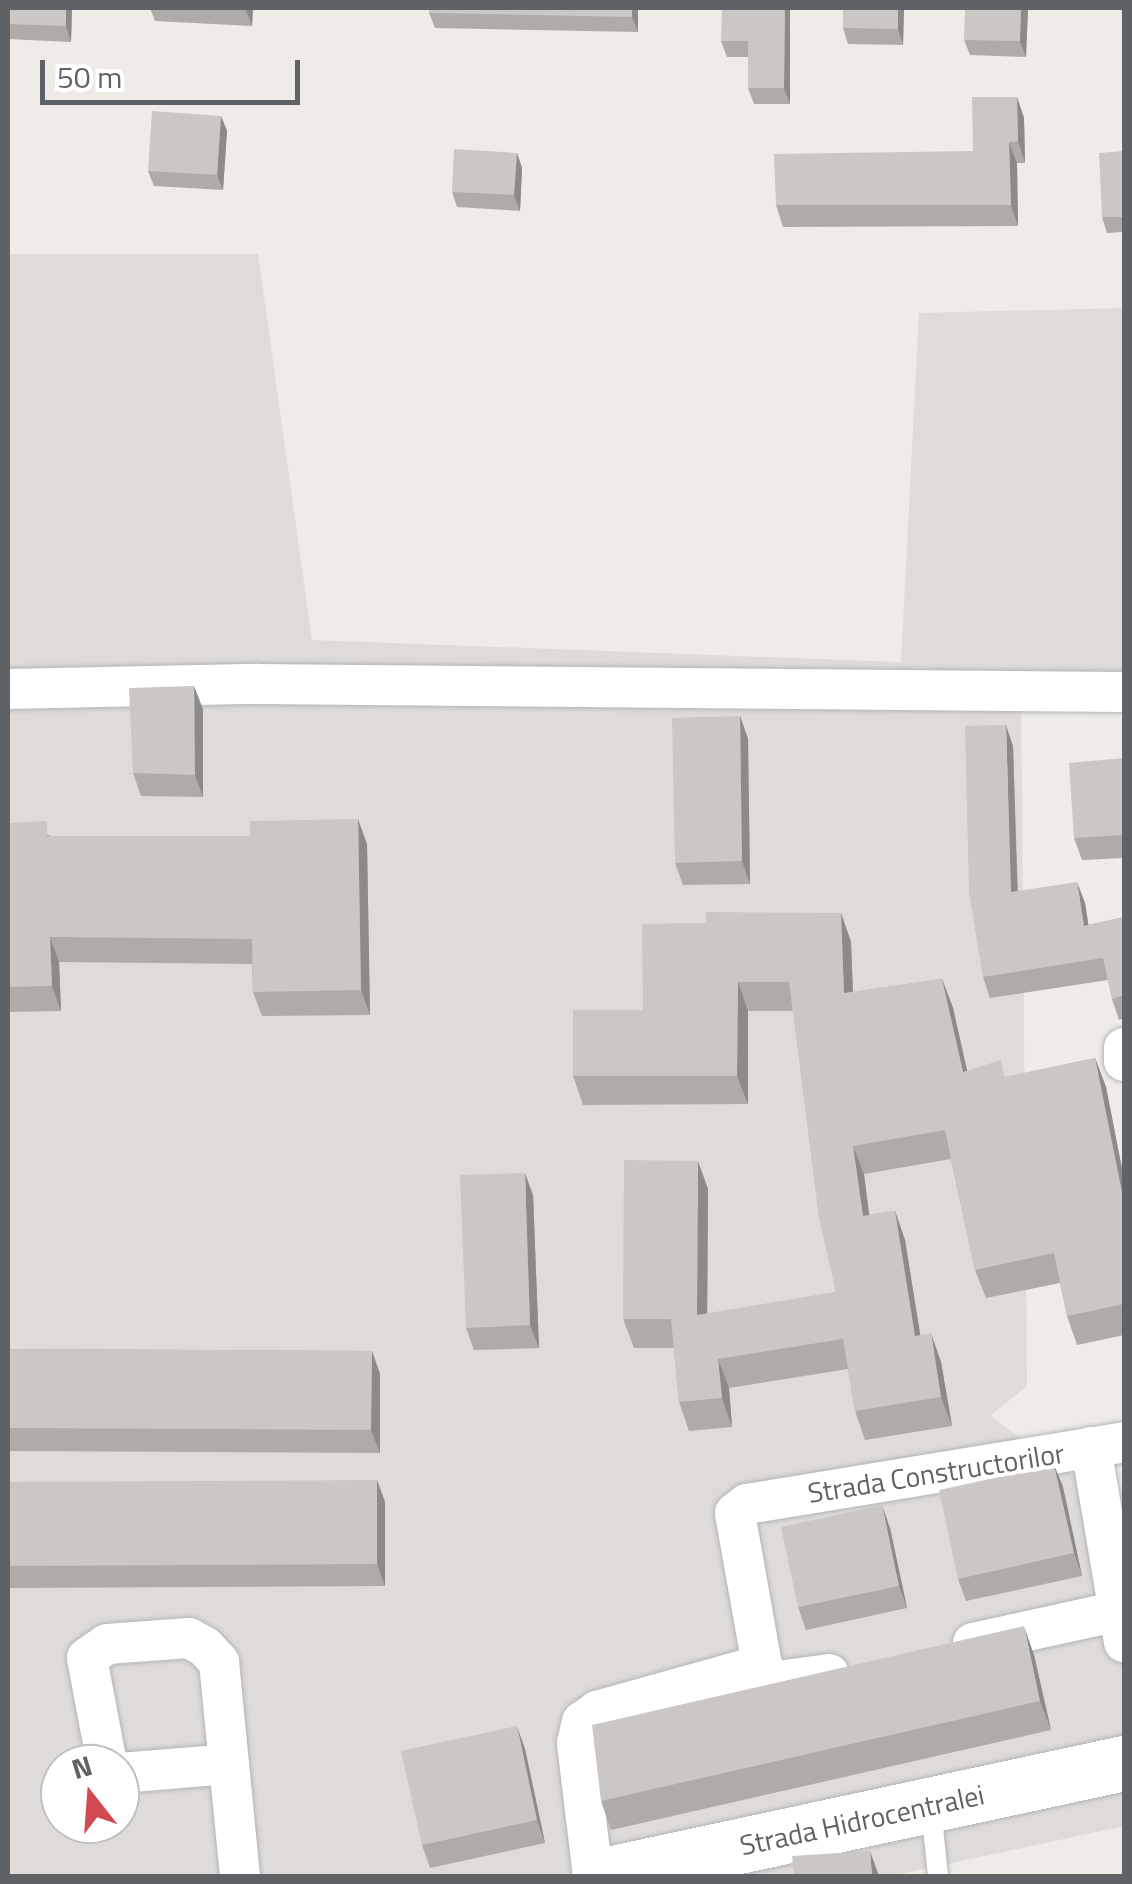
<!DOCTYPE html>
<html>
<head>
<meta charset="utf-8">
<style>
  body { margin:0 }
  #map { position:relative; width:1132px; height:1884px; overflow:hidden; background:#efece7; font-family:"Titillium Web",sans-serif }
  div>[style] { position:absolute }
  .industrial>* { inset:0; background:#dedbd9 }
  .roads { filter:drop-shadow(0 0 2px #b2b5b7) drop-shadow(0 0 2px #b2b5b7) }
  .lane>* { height:20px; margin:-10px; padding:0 10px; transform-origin:10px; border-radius:10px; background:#fff }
  .street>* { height:40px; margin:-20px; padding:0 20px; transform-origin:20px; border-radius:20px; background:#fff }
  .secondary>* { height:55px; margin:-27.5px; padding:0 27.5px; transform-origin:27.5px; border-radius:27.5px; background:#fff }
  .wall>* { inset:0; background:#aeaba9 }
  .shaded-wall>* { inset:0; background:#8d8b89 }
  .building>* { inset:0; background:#cac7c4 }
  span { translate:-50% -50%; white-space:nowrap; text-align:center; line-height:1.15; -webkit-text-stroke:8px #fff; paint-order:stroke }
  .street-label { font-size:28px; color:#5f6365 }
  .frame { position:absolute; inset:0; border:10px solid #5f6365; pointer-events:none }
  .north { position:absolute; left:40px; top:1744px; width:100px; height:100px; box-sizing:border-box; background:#fff; border:2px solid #bfc1c1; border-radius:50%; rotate:343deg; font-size:28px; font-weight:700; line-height:40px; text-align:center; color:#5f6365 }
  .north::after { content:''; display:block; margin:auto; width:35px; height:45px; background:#d34952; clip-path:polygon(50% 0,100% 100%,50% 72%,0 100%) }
  .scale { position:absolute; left:40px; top:60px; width:260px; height:45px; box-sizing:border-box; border:5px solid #5f6365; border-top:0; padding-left:12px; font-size:30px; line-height:35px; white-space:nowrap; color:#5f6365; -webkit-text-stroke:8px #fff; paint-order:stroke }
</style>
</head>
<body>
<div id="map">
  <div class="industrial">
    <div style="clip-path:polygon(evenodd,8px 254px,258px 254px,312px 640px,901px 662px,919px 313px,1124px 308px,1124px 672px,1021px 673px,1027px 1386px,990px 1416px,1124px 1512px,1124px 1826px,891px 1876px,8px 1876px,8px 254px,60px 1764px,120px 1764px,120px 1824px,60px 1824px,60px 1764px)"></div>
  </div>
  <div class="roads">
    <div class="lane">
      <div style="left:931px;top:1809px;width:67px;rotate:84deg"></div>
    </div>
    <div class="street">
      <div style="left:8px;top:689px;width:249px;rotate:-1.2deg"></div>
      <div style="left:257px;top:684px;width:867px;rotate:0.53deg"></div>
      <div style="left:1124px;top:1048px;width:13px;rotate:90deg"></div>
      <div style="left:1091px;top:1447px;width:198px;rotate:80.4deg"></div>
      <div style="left:973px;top:1643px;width:149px;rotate:-12.4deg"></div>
      <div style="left:829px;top:1674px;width:59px;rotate:172.1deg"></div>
      <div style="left:771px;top:1682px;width:19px;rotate:-118deg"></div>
      <div style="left:762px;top:1665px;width:154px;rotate:-100.1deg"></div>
      <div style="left:735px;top:1513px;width:15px;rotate:-37deg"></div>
      <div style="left:747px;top:1504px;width:382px;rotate:-9.3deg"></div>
      <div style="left:107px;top:1764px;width:108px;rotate:-100.7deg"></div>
      <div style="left:87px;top:1658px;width:24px;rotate:-35deg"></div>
      <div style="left:107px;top:1644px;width:82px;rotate:-4.2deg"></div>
      <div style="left:189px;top:1638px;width:18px;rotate:29deg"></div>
      <div style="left:205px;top:1647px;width:21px;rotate:47deg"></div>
      <div style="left:219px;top:1662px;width:215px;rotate:84.4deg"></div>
      <div style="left:120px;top:1773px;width:109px;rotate:-4.7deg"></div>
      <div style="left:593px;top:1876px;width:134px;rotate:-96.9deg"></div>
      <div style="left:577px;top:1743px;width:22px;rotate:-77deg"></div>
      <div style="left:582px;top:1722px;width:19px;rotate:-36deg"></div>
      <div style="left:597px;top:1711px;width:171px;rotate:-15.6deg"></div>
    </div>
    <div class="secondary">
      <div style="left:599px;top:1876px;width:537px;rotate:-12.15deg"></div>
    </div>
  </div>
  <div class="wall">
    <div style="clip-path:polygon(8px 8px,72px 8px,71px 42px,8px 39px)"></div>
    <div style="clip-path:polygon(150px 8px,253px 8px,252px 26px,155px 21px)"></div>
    <div style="clip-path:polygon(429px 8px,638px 8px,638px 32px,435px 28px,429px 13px)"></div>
    <div style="clip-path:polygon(790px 8px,790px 104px,754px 104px,748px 88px,748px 57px,727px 57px,721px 41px)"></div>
    <div style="clip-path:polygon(843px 8px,904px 8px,903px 45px,848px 44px,843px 28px)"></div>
    <div style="clip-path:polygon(1028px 8px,1026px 57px,970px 55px,964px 40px)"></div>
    <div style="clip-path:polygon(1067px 8px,1124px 8px,1124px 10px)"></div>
    <div style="clip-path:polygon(1017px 97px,1024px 118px,1025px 163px,1017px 163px,1018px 226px,783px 227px,776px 205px,973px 151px)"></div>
    <div style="clip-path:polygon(221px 116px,227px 131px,223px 190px,154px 186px,148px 171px)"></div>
    <div style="clip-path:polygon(1124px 151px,1124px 232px,1107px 233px,1102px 217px)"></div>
    <div style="clip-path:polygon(517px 153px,522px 168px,520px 211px,457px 207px,452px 192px)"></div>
    <div style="clip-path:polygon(203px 709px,203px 797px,141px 796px,133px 773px)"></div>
    <div style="clip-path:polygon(740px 716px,748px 739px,750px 884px,683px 885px,675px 863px)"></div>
    <div style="clip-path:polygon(1013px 746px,1018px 891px,1085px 903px,1088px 925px,1124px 917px,1124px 1018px,1119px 1020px,1112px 999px,1108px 980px,990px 998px,983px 977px)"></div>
    <div style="clip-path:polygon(1124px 758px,1124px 858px,1082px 860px,1074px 838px)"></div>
    <div style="clip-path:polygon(8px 823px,52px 836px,367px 844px,370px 1015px,262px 1016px,253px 992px,252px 964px,59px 962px,61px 1011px,8px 1012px)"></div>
    <div style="clip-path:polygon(841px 913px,851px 942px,853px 992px,942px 979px,953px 1008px,967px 1071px,1007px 1077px,1095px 1058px,1106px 1087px,1124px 1179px,1124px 1335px,1077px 1345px,1067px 1316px,1060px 1283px,986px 1298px,975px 1270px,951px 1159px,864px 1174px,869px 1215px,895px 1211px,905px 1240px,920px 1335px,941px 1362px,952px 1426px,865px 1440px,855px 1411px,848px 1369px,729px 1388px,732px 1427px,689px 1431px,679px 1402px,674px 1348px,634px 1348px,623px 1319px,708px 1189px,707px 1314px,836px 1292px,793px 1011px,748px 1011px,748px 1104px,583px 1105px,573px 1076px,643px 1010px,706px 923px)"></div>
    <div style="clip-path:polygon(533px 1195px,539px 1348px,474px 1350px,466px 1328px)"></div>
    <div style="clip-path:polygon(8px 1349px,372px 1351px,380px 1374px,380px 1453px,8px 1451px)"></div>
    <div style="clip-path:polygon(1054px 1465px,1063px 1487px,1082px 1576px,966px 1601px,958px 1579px)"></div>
    <div style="clip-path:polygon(377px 1480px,385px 1502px,385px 1586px,9px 1588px,8px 1584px,8px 1566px)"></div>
    <div style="clip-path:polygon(890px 1528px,907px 1608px,806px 1630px,798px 1607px)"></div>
    <div style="clip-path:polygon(1034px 1655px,1051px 1730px,611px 1830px,601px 1801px)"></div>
    <div style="clip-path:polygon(525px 1749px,545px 1843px,430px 1868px,422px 1845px)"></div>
  </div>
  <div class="shaded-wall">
    <div style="clip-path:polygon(66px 8px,72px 8px,71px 42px,66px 26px)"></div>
    <div style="clip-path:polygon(245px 8px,253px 8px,252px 26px)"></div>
    <div style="clip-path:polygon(632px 8px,638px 8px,638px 32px,632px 17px)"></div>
    <div style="clip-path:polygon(785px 8px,790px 8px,790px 104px,784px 88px)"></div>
    <div style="clip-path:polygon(898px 8px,904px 8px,903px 45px,898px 29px)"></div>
    <div style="clip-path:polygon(1021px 8px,1028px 8px,1026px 57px,1020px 41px)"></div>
    <div style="clip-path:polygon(1017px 97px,1024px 118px,1025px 163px,1018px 141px)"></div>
    <div style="clip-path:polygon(221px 116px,227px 131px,223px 190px,217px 175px)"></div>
    <div style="clip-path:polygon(1009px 142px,1017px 163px,1018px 226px,1011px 205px)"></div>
    <div style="clip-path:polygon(517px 153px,522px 168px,520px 211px,514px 195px)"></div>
    <div style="clip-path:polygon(194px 686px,203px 709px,203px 797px,195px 775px)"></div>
    <div style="clip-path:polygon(740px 716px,748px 739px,750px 884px,742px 861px)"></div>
    <div style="clip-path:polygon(1006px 725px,1013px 746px,1018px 913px,1011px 892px)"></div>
    <div style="clip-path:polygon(358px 819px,367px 844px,370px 1015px,361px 990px)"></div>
    <div style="clip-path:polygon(1077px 882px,1085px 903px,1092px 947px,1084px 926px)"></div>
    <div style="clip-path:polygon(841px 913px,851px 942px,854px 1022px,844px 993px)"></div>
    <div style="clip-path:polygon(50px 937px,59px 962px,61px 1011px,52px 986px)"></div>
    <div style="clip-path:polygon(942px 979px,953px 1008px,974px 1101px,963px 1072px)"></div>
    <div style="clip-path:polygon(738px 982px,748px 1011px,748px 1104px,737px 1076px)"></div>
    <div style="clip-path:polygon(1095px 1058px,1106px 1087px,1124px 1179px,1124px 1202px)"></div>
    <div style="clip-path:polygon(853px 1146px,864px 1174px,873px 1245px,863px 1216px)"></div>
    <div style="clip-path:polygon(698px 1161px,708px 1189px,707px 1344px,697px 1315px)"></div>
    <div style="clip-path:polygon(525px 1173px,533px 1195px,539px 1348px,530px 1325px)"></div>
    <div style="clip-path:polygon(895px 1211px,905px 1240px,925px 1364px,915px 1336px)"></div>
    <div style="clip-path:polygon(931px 1333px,941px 1362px,952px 1426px,941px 1397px)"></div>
    <div style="clip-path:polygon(372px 1351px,380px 1374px,380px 1453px,371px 1430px)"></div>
    <div style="clip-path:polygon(718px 1359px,729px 1388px,732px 1427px,722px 1398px)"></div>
    <div style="clip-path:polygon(1054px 1465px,1063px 1487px,1082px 1576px,1074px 1553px)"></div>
    <div style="clip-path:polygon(377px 1480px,385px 1502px,385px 1586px,377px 1564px)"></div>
    <div style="clip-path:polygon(882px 1505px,890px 1528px,907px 1608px,899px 1586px)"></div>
    <div style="clip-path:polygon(1024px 1626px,1034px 1655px,1051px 1730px,1040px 1701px)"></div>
    <div style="clip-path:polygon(517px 1726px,525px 1749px,545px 1843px,537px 1820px)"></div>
    <div style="clip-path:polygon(870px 1851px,879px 1876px,872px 1876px)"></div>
  </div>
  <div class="building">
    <div style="clip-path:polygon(8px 8px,66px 8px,66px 26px,8px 24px)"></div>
    <div style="clip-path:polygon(429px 8px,632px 8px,632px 17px,429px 13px)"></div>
    <div style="clip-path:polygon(722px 8px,785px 8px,784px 88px,748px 88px,748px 41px,721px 41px)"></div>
    <div style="clip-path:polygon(843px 8px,898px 8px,898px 29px,843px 28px)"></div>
    <div style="clip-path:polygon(965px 8px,1021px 8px,1020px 41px,964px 40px)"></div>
    <div style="clip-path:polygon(972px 97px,1017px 97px,1018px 141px,1009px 142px,1011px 205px,776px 205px,774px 154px,973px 151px)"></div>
    <div style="clip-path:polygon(152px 111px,221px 116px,217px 175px,148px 171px)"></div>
    <div style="clip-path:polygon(454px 149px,517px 153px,514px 195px,452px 192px)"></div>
    <div style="clip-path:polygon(1124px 151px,1124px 217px,1102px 217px,1099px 153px)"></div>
    <div style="clip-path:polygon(194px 686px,195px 775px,133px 773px,129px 688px)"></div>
    <div style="clip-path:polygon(740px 716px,742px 861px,675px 863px,672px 718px)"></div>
    <div style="clip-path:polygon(1006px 725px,1011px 892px,1077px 882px,1084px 926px,1124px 917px,1124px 995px,1112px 999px,1103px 958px,983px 977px,969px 892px,965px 726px)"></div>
    <div style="clip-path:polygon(1124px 758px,1124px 835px,1074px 838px,1069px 763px)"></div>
    <div style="clip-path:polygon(358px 819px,361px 990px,253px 992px,252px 939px,50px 937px,52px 986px,8px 987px,8px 823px,47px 821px,47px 836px,250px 836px,250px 821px)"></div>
    <div style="clip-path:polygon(706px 912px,841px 913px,844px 993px,942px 979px,963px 1072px,1001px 1060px,1004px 1077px,1095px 1058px,1124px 1202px,1124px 1304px,1067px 1316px,1054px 1253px,975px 1270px,945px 1130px,853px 1146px,863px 1216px,895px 1211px,915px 1336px,931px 1333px,941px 1397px,855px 1411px,843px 1339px,718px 1359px,722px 1398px,679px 1402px,671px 1319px,623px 1319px,624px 1160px,698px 1161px,697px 1315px,836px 1292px,819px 1218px,789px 982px,738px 982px,737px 1076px,573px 1076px,573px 1010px,643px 1010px,642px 924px,706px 923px)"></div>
    <div style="clip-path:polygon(525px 1173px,530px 1325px,466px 1328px,460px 1175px)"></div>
    <div style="clip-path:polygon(8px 1349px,372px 1351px,371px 1430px,8px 1428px)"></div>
    <div style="clip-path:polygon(1054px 1465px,1074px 1553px,958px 1579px,939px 1490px)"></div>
    <div style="clip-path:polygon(377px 1480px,377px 1564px,8px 1566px,8px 1482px)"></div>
    <div style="clip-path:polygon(882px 1505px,899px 1586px,798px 1607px,781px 1527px)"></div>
    <div style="clip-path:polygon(1024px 1626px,1040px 1701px,601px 1801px,592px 1725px)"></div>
    <div style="clip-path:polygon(517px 1726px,537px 1820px,422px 1845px,401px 1751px)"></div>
    <div style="clip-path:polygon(870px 1851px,872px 1876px,794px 1876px,792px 1856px)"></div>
  </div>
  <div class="street-label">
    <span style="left:936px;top:1473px;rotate:-9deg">Strada Constructorilor</span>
    <span style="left:862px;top:1820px;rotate:-12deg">Strada Hidrocentralei</span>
  </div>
  <div class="frame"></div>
  <div class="north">N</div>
  <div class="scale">50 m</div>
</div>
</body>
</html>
